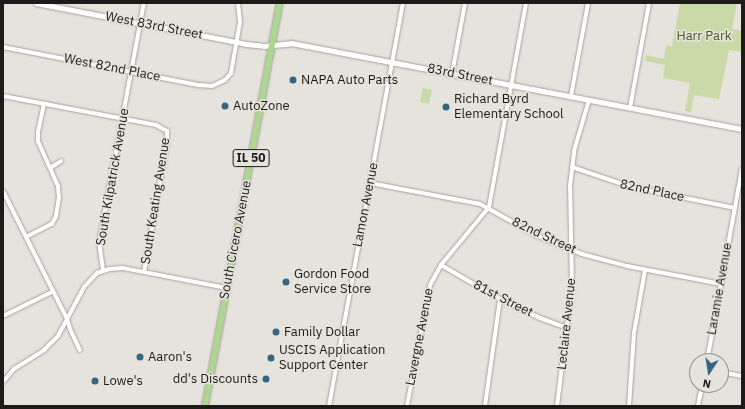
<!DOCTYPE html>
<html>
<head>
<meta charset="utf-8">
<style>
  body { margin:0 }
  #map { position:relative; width:745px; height:409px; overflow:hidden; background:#e6e3dc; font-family:"IBM Plex Sans",sans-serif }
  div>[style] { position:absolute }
  .green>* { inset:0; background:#c9daa8 }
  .roads { filter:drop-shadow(0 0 1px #a6a39d) drop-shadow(0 0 1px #a6a39d) }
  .minor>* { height:4px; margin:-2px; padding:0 2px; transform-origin:2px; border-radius:2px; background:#fff }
  .tertiary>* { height:5px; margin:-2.5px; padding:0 2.5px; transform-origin:2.5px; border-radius:2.5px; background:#fff }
  .primary>* { height:6px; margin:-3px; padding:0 3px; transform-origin:3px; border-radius:3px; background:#acd692 }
  .dots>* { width:11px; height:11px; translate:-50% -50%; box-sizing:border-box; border:2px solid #e6e3dc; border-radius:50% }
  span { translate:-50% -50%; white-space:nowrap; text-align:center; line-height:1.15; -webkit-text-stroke:3px #e6e3dc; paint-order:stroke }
  .shield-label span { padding:1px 3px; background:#e6e3dc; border:1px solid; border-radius:3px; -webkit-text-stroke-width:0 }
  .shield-label { font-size:12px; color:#1c1b19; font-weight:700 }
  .street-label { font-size:13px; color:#1c1b19 }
  .park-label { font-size:13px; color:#4a5b1d }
  .poi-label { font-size:13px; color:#1c1b19 }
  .left { translate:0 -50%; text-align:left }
  .right { translate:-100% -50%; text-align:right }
  .frame { position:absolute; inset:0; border:4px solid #1c1b19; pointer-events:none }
  .north { position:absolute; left:689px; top:353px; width:40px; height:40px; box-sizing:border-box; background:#e6e3dc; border:1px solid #95938e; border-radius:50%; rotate:192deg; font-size:11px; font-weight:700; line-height:16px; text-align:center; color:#1c1b19 }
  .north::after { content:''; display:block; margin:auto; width:14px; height:18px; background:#346784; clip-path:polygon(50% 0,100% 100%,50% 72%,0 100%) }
</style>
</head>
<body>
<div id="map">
  <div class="green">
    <div style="clip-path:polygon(680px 3px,737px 3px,732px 29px,742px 31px,742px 52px,729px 50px,719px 99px,694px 95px,691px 112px,685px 111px,690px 83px,663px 78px,665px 65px,645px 61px,646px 55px,664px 59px,666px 45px,672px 46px)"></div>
    <div style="clip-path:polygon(423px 88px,432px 90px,429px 104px,420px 102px)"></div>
  </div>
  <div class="roads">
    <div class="minor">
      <div style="left:3px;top:47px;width:200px;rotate:11deg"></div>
      <div style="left:199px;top:85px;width:13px;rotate:4deg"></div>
      <div style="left:212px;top:86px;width:14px;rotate:-25deg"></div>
      <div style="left:225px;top:80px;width:9px;rotate:-49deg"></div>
      <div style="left:231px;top:73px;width:52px;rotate:-80deg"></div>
      <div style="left:240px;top:22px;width:19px;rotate:-96deg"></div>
      <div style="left:452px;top:74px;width:72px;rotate:-79.6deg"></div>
      <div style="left:3px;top:96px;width:156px;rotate:10.7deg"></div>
      <div style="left:156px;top:125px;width:13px;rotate:29deg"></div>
      <div style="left:167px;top:131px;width:12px;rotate:90deg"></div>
      <div style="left:167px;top:143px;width:131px;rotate:100.1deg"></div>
      <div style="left:571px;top:96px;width:95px;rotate:-79.6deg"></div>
      <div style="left:630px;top:108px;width:107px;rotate:-79.7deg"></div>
      <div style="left:572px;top:167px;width:62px;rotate:18.7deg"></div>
      <div style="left:631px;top:187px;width:106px;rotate:11.4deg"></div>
      <div style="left:50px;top:168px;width:13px;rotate:-32deg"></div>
      <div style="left:370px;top:183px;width:112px;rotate:10.8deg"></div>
      <div style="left:480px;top:204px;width:66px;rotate:28.9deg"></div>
      <div style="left:538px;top:236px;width:48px;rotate:22.2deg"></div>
      <div style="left:582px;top:254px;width:47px;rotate:14.9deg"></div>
      <div style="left:627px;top:266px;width:96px;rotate:10.8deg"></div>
      <div style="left:3px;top:191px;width:143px;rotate:63.4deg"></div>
      <div style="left:67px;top:319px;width:10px;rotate:73deg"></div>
      <div style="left:70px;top:329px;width:23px;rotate:65deg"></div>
      <div style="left:26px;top:237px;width:29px;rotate:-27deg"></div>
      <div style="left:52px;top:224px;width:9px;rotate:-63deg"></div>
      <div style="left:56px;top:216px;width:18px;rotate:-81deg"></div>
      <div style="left:59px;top:198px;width:12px;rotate:-95deg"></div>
      <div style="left:58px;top:186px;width:49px;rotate:-114deg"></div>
      <div style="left:38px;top:141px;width:9px;rotate:-90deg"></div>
      <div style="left:38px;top:132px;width:29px;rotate:-78deg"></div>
      <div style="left:441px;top:265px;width:68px;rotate:30deg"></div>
      <div style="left:500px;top:299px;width:44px;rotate:25.4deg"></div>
      <div style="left:540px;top:318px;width:30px;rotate:20deg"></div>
      <div style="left:103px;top:270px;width:27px;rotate:-98deg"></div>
      <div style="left:99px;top:243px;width:244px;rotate:-79.4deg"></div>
      <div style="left:3px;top:316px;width:55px;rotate:-26.1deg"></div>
      <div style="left:707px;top:361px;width:195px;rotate:-79.7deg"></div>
      <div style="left:721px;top:372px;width:21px;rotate:11deg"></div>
      <div style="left:3px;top:382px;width:17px;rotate:-50deg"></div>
      <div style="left:14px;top:369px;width:36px;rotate:-32deg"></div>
      <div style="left:44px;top:350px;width:20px;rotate:-45deg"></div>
      <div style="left:58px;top:336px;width:55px;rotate:-62deg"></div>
      <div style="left:84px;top:287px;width:19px;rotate:-47deg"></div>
      <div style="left:97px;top:273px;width:13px;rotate:-18deg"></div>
      <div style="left:109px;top:269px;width:14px;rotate:-4deg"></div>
      <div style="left:123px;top:268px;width:106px;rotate:10.9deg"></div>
      <div style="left:329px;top:406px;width:410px;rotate:-79.6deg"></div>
      <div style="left:407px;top:406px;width:123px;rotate:-79.2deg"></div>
      <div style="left:430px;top:285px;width:23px;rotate:-61deg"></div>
      <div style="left:441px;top:265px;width:75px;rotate:-50.4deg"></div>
      <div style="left:489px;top:207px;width:207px;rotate:-79.7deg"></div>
      <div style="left:485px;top:406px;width:108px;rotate:-82deg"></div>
      <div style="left:557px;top:406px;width:121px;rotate:-82.9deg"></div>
      <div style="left:572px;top:286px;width:100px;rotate:-91.1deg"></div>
      <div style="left:570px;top:186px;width:35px;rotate:-83deg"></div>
      <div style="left:574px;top:151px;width:53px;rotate:-73.6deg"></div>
      <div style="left:629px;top:406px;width:73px;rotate:-86.1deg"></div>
      <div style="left:634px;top:333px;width:64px;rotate:-80.1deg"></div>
      <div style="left:698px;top:406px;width:21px;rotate:-79deg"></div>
    </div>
    <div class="tertiary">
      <div style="left:36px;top:3px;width:214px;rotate:11deg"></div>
      <div style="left:246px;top:44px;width:18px;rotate:6deg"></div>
      <div style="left:264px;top:46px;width:27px;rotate:-6deg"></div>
      <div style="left:291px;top:43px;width:459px;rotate:10.8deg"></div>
    </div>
    <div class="primary">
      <div style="left:205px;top:406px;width:410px;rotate:-79.5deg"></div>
    </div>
  </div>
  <div class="dots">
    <div style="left:293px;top:80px;background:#346784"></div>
    <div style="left:225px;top:106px;background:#346784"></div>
    <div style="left:446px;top:107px;background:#346784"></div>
    <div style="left:286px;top:282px;background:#346784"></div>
    <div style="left:276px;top:332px;background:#346784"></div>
    <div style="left:140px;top:357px;background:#346784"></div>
    <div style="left:271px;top:358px;background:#346784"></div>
    <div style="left:266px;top:379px;background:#346784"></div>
    <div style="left:95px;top:381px;background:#346784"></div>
  </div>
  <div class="shield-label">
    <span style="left:251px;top:158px">IL 50</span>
  </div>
  <div class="street-label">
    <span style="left:154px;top:26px;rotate:11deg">West 83rd Street</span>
    <span style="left:112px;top:68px;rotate:11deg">West 82nd Place</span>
    <span style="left:460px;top:75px;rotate:11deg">83rd Street</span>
    <span style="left:113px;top:177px;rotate:-80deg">South Kilpatrick Avenue</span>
    <span style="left:652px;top:191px;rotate:12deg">82nd Place</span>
    <span style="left:156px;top:201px;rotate:-81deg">South Keating Avenue</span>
    <span style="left:366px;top:205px;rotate:-79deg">Lamon Avenue</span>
    <span style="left:544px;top:236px;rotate:25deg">82nd Street</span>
    <span style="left:236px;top:240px;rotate:-79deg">South Cicero Avenue</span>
    <span style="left:720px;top:289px;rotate:-80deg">Laramie Avenue</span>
    <span style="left:503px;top:299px;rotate:27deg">81st Street</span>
    <span style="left:567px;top:324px;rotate:-84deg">Leclaire Avenue</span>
    <span style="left:420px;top:337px;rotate:-79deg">Lavergne Avenue</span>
  </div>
  <div class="park-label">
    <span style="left:704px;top:36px">Harr Park</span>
  </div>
  <div class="poi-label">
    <span class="left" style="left:301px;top:80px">NAPA Auto Parts</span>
    <span class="left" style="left:454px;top:107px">Richard Byrd<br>Elementary School</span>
    <span class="left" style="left:233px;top:106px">AutoZone</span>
    <span class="left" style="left:294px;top:282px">Gordon Food<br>Service Store</span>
    <span class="left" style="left:284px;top:332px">Family Dollar</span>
    <span class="left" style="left:279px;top:358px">USCIS Application<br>Support Center</span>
    <span class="left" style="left:148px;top:357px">Aaron's</span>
    <span class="right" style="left:258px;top:379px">dd's Discounts</span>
    <span class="left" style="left:103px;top:381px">Lowe's</span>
  </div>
  <div class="frame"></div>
  <div class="north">N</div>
</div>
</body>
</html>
